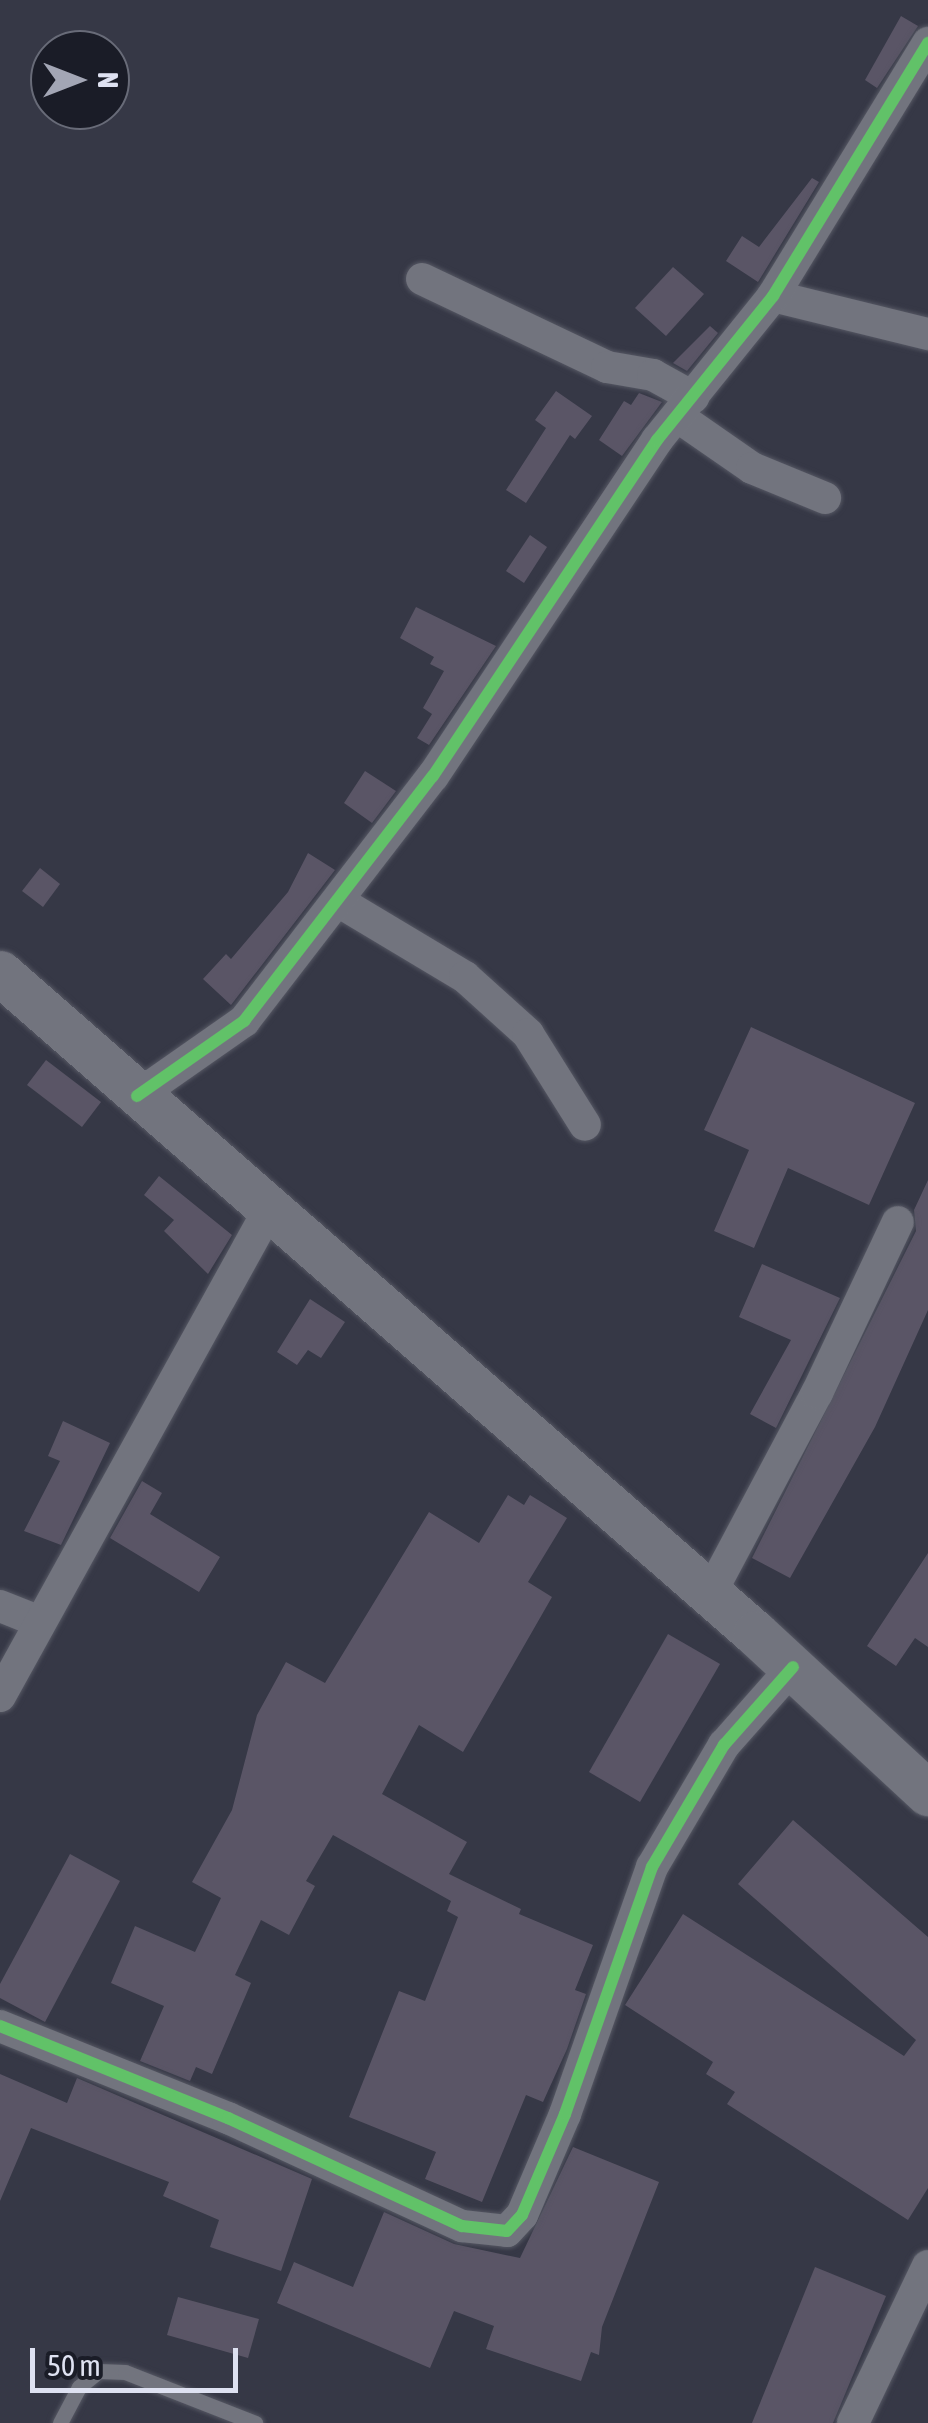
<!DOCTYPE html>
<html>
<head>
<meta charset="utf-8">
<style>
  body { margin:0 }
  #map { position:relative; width:928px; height:2423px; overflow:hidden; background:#363846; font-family:"Asap Condensed",sans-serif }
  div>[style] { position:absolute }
  .building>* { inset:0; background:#5a5566 }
  .roads { filter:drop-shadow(0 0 2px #555763) drop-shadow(0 0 2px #555763) }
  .service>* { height:15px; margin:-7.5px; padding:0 7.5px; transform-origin:7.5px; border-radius:7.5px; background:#72747e }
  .minor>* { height:32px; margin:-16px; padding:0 16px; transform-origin:16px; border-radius:16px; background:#72747e }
  .secondary>* { height:45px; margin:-22.5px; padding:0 22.5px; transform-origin:22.5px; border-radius:22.5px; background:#72747e }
  .cycleway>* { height:12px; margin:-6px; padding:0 6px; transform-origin:6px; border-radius:6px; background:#61c268 }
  span { translate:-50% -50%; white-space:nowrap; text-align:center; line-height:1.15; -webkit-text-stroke:8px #1a1c27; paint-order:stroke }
  .north { position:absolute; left:30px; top:30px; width:100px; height:100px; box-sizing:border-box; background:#1a1c27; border:2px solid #686b78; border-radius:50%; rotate:90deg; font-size:28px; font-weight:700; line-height:40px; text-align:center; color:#dee1f1 }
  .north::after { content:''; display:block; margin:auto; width:35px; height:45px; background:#a3a6b5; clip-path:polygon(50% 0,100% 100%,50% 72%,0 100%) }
  .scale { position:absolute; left:30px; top:2348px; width:208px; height:45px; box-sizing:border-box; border:5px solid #dee1f1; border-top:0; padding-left:12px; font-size:30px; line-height:35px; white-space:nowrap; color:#dee1f1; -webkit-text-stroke:8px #1a1c27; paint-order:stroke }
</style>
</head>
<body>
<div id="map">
  <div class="building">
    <div style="clip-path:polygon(901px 16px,918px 26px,877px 88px,865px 80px)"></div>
    <div style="clip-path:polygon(812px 178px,819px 182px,758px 282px,726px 261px,742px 236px,759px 247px)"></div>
    <div style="clip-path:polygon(673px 267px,704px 294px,666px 336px,635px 308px)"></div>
    <div style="clip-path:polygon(710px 326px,718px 333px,687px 371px,673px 363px)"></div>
    <div style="clip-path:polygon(556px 391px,592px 416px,575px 439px,570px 435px,526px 503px,506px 490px,546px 428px,535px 420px)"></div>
    <div style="clip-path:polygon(639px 393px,662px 402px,622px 456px,599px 440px,624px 401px,631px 405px)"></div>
    <div style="clip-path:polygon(530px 535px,547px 547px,524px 583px,506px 571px)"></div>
    <div style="clip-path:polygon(416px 607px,496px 646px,429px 745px,417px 738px,432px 714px,423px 708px,444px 671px,430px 664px,434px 657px,400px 638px)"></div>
    <div style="clip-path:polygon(365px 771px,396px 791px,372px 823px,344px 803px)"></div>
    <div style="clip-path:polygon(308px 853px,335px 870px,231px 1005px,203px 979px,226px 954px,231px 959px,288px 892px)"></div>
    <div style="clip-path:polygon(40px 868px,60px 884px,43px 907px,22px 891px)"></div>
    <div style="clip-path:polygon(751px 1027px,915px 1103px,869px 1205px,788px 1168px,754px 1248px,714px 1231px,749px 1150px,704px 1130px)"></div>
    <div style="clip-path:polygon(46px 1060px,101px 1102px,82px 1127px,27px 1085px)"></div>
    <div style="clip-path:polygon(159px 1176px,232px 1235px,208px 1274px,164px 1231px,174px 1220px,144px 1195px)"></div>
    <div style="clip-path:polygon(928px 1180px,928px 1310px,875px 1427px,790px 1578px,752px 1558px,916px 1231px,914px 1210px)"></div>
    <div style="clip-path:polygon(762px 1264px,840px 1298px,776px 1428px,750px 1414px,791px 1340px,739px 1317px)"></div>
    <div style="clip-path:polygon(310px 1299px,345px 1322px,321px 1358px,308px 1350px,297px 1365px,277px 1352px)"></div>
    <div style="clip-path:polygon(63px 1421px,110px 1443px,61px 1545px,24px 1531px,60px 1461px,48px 1456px)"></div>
    <div style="clip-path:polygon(142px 1481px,162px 1493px,150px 1514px,220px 1557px,199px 1592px,110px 1538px)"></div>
    <div style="clip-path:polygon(508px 1495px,524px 1505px,530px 1495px,567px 1518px,528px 1582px,552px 1597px,463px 1752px,419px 1725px,382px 1794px,467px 1842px,449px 1874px,521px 1909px,519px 1914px,593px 1945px,575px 1990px,586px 1994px,567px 2049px,543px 2102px,526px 2095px,482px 2202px,425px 2179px,436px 2152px,349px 2117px,399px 1991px,425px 2001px,458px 1917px,447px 1911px,451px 1901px,333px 1835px,306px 1881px,315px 1886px,289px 1935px,261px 1920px,235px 1975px,251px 1983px,212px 2074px,196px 2067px,190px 2081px,140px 2061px,164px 2006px,111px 1983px,135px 1926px,195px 1952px,221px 1898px,192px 1882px,232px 1810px,257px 1715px,286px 1662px,325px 1683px,429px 1512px,479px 1543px)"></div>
    <div style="clip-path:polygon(928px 1553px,928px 1647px,915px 1638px,896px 1666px,867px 1646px)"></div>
    <div style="clip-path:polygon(668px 1634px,720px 1664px,640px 1802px,589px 1772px)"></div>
    <div style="clip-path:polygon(793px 1820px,928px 1937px,928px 2188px,908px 2220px,727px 2104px,735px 2092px,706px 2074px,713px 2062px,625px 2005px,683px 1914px,904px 2056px,916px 2040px,738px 1884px)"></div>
    <div style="clip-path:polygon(70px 1854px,120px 1881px,45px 2022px,0 1998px,0 1984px)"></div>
    <div style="clip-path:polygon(0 2074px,67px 2103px,77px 2078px,312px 2179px,281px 2271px,210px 2247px,219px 2220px,163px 2196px,169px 2182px,31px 2128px,0 2201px)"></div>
    <div style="clip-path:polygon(573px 2147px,659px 2182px,602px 2327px,599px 2355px,591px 2352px,581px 2381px,486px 2349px,494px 2326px,454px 2311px,430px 2368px,277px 2303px,294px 2262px,353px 2287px,384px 2212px,454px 2244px,520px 2258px)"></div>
    <div style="clip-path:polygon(815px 2267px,886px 2296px,833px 2423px,752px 2423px)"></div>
    <div style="clip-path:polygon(178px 2297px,259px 2319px,248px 2358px,167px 2335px)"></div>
  </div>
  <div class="roads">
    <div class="service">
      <div style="left:60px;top:2423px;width:41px;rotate:-62.2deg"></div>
      <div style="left:79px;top:2387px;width:26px;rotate:-39deg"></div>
      <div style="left:99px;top:2371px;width:26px;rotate:2deg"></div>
      <div style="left:125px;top:2372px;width:140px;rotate:21.4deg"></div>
    </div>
    <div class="minor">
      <div style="left:422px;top:279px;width:205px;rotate:25.4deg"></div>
      <div style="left:607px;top:367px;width:47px;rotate:9.9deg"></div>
      <div style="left:653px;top:375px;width:46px;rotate:28.8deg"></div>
      <div style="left:773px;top:296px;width:160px;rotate:13.8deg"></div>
      <div style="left:677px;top:416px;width:91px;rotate:34.7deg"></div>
      <div style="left:752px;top:468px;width:79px;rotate:22.3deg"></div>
      <div style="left:338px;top:901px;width:148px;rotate:30.9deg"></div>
      <div style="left:465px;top:977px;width:85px;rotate:42.1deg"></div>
      <div style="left:528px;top:1034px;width:107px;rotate:57.9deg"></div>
      <div style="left:137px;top:1096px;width:131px;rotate:-35deg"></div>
      <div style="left:244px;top:1021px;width:309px;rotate:-52.4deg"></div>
      <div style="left:433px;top:776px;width:404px;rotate:-56.3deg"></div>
      <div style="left:657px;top:440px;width:185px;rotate:-51.1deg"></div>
      <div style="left:773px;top:296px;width:297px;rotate:-58.5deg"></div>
      <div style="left:710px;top:1594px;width:228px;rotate:-62deg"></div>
      <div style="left:817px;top:1393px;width:189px;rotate:-64.7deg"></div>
      <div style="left:0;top:1606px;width:43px;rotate:21.8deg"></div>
      <div style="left:0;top:1696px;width:558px;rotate:-61.05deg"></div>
      <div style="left:0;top:2026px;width:246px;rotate:22deg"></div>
      <div style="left:228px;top:2118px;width:258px;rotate:24.8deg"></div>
      <div style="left:462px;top:2226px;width:45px;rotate:6.3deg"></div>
      <div style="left:507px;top:2231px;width:22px;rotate:-47deg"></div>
      <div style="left:522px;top:2215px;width:110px;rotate:-66.9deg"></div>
      <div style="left:565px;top:2114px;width:262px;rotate:-70.6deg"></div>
      <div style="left:652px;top:1867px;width:142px;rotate:-59.5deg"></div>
      <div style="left:724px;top:1745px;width:104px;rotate:-48.5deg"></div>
      <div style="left:853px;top:2423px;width:174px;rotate:-64.5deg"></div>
    </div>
    <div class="secondary">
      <div style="left:0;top:973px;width:1003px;rotate:41.16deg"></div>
      <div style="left:755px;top:1633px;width:236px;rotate:42.8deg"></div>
    </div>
  </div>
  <div class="cycleway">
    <div style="left:137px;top:1096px;width:131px;rotate:-35deg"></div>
    <div style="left:244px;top:1021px;width:309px;rotate:-52.4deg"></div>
    <div style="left:433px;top:776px;width:404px;rotate:-56.3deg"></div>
    <div style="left:657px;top:440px;width:185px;rotate:-51.1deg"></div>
    <div style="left:773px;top:296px;width:297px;rotate:-58.5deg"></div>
    <div style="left:0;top:2026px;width:246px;rotate:22deg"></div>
    <div style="left:228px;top:2118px;width:258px;rotate:24.8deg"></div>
    <div style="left:462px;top:2226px;width:45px;rotate:6.3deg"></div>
    <div style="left:507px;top:2231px;width:22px;rotate:-47deg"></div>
    <div style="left:522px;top:2215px;width:110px;rotate:-66.9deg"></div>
    <div style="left:565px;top:2114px;width:262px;rotate:-70.6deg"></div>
    <div style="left:652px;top:1867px;width:142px;rotate:-59.5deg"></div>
    <div style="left:724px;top:1745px;width:104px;rotate:-48.5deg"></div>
  </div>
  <div class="north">N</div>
  <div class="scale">50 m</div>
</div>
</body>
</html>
